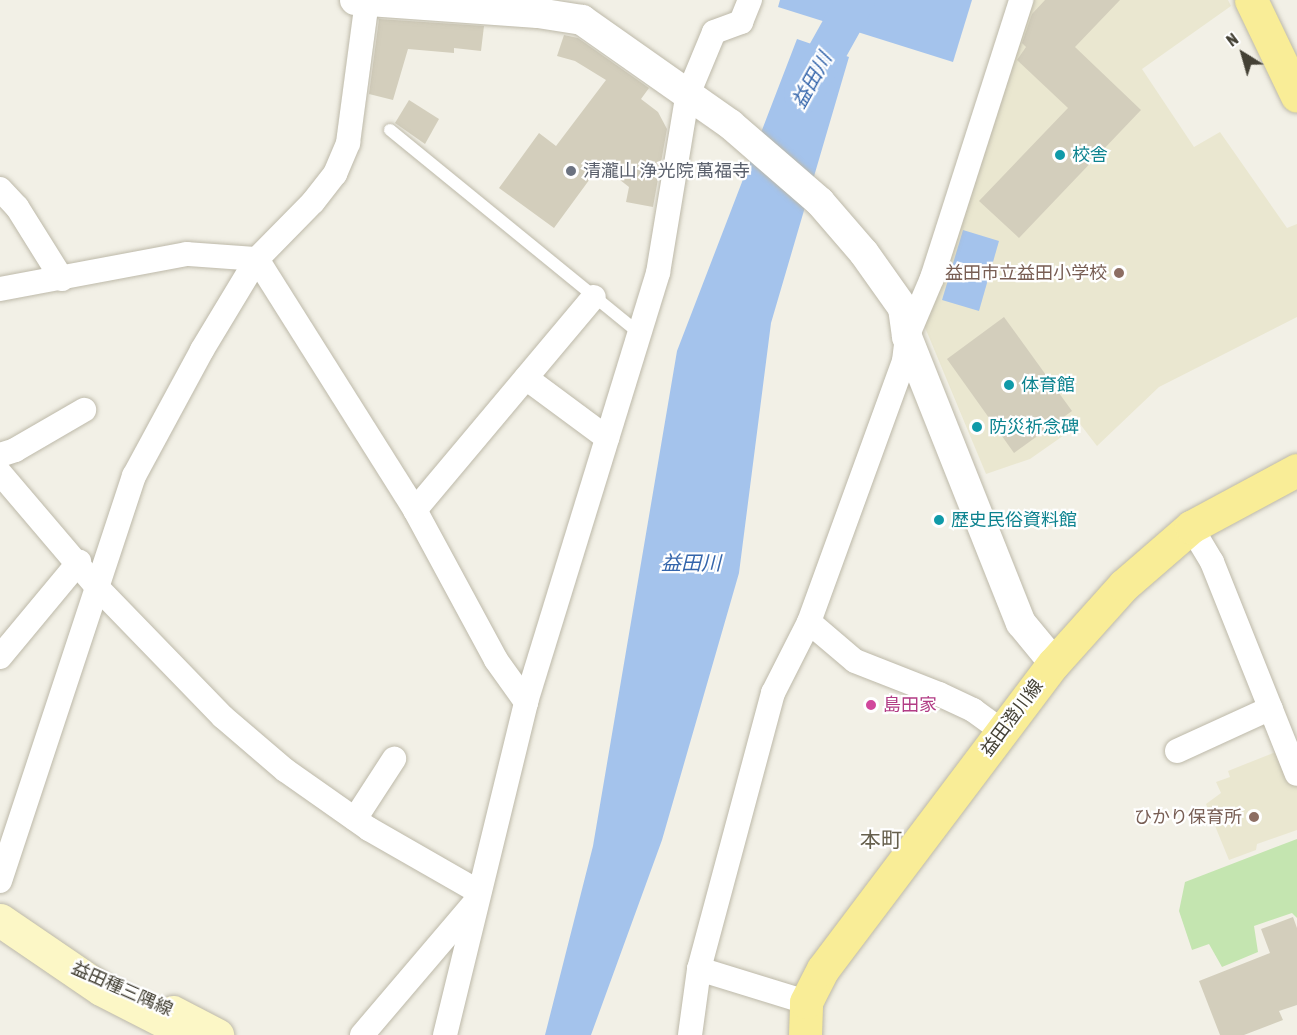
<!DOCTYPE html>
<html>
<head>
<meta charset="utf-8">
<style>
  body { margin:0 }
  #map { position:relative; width:1297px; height:1035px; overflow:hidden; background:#f2f0e6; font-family:"Asap Condensed","Noto Sans JP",sans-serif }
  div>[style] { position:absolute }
  .education>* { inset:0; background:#eae7d0 }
  .green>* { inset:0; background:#c4e5b0 }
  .water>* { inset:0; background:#a4c3ec }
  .river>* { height:38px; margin:-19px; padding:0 19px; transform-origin:19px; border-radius:19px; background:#a4c3ec }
  .building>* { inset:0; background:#d3cebc }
  .roads { filter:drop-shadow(0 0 2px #bdb9a9) drop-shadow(0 0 2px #bdb9a9) }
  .service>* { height:12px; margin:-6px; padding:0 6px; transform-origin:6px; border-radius:6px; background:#fff }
  .minor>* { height:24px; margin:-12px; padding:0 12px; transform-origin:12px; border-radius:12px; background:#fff }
  .tertiary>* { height:30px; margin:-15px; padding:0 15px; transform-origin:15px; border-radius:15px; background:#fff }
  .secondary>* { height:33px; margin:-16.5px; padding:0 16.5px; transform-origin:16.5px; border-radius:16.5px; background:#fcf7c6 }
  .primary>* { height:33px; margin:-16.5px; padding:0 16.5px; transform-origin:16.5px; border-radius:16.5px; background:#f9ed97 }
  .dots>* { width:16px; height:16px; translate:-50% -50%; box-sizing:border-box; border:3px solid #fff; border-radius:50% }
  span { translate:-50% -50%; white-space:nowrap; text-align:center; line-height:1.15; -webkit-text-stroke:4.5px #fff; paint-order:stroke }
  .culture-label { font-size:18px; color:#0d838f }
  .left { translate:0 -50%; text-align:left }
  .worship-label { font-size:18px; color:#5b616d }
  .education-label { font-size:18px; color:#785e54 }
  .right { translate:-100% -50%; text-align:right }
  .hotel-label { font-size:18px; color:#b23c85 }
  .street-label { font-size:18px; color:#444135 }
  .water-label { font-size:20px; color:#3465ab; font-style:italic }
  .quarter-label { font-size:21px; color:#66604d }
  .north { position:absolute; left:1213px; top:24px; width:60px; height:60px; -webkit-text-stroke:4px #fff; paint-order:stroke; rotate:323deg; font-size:16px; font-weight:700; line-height:24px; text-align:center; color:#444135 }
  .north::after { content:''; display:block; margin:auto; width:21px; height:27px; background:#444135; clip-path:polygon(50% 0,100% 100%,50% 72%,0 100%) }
</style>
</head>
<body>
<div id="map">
  <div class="education">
    <div style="clip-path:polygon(1034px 0,1228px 0,1231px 6px,1142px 69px,1194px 147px,1220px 132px,1287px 228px,1297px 224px,1297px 317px,1159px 387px,1097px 446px,1080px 424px,1030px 459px,986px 474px,924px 325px,1019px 21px)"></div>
    <div style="clip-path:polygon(1283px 749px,1297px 784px,1297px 830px,1257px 844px,1256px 850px,1229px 860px,1206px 804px,1221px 793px,1216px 782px,1230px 777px,1228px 771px)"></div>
  </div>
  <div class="green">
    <div style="clip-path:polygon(1297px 839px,1297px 918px,1292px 913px,1254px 926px,1258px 952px,1222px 967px,1209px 944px,1192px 950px,1179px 911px,1185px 882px)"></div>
  </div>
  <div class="water">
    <div style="clip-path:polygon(780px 0,972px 0,953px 62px,778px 7px)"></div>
    <div style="clip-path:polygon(797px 39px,849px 57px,771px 323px,739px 573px,662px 840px,591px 1035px,545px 1035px,593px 846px,677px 351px)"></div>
    <div style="clip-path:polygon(963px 230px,999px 241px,979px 311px,942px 300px)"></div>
  </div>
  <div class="river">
    <div style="left:803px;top:95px;width:109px;rotate:-60.8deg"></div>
  </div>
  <div class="building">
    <div style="clip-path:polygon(1045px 0,1120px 0,1075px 47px,1141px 110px,1019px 238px,979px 201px,1068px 108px,1017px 60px,1026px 47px,1022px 43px,1032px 14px)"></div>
    <div style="clip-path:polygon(379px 19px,484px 26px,481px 51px,454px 48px,454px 53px,408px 49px,393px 100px,369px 94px)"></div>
    <div style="clip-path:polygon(564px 35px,578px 38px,649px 88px,641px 99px,658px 112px,667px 129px,653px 207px,626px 202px,629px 187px,606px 169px,600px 177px,595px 172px,554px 228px,499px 188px,539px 133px,556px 146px,606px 80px,575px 61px,557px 56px)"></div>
    <div style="clip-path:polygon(409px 100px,439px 119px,425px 144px,395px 123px)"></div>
    <div style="clip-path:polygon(1004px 317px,1072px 411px,1014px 453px,947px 359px)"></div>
    <div style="clip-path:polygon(1293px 917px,1297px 928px,1297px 1005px,1279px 1011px,1283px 1020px,1244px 1035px,1220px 1035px,1199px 981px,1270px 953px,1261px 929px)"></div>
  </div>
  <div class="roads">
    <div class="service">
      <div style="left:390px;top:130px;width:321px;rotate:39.2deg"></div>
    </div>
    <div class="minor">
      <div style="left:0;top:189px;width:25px;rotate:47deg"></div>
      <div style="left:17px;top:207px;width:85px;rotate:58deg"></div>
      <div style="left:257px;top:259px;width:297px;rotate:57.8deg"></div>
      <div style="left:415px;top:510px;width:170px;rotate:61.6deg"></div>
      <div style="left:496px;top:660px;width:52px;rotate:54.5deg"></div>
      <div style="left:0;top:289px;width:190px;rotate:-10.6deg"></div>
      <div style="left:187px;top:254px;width:70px;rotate:4.1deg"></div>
      <div style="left:526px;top:378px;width:101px;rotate:36.5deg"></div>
      <div style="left:0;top:455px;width:16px;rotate:-18deg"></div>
      <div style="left:15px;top:450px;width:80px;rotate:-30.1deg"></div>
      <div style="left:0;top:473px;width:150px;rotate:49.6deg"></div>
      <div style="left:97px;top:587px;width:181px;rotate:45.9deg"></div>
      <div style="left:223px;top:717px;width:82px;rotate:40.5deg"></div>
      <div style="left:285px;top:770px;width:103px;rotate:35.1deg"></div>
      <div style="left:369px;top:829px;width:127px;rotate:29.8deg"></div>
      <div style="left:415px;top:510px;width:278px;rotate:-50deg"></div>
      <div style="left:1191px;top:527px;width:41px;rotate:59deg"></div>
      <div style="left:1212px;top:562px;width:228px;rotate:68.2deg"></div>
      <div style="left:809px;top:622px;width:60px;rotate:40.3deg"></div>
      <div style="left:855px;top:661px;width:90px;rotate:21.4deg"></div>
      <div style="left:939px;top:694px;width:38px;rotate:25deg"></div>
      <div style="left:973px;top:710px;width:36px;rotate:36deg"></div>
      <div style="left:0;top:657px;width:124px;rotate:-50.3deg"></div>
      <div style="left:1177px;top:751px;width:103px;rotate:-24.6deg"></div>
      <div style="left:355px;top:819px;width:72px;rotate:-57deg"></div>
      <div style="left:0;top:881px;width:427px;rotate:-71.7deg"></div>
      <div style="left:134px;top:476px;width:143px;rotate:-61.6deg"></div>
      <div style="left:202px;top:350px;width:106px;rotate:-58.9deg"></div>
      <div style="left:257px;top:259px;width:80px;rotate:-45.5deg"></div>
      <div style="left:313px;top:202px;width:36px;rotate:-52deg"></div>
      <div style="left:335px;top:174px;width:34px;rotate:-67deg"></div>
      <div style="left:348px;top:143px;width:144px;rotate:-82.4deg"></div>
      <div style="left:699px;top:969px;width:112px;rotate:17.1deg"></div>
      <div style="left:362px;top:1035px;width:177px;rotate:-49.6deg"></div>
      <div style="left:445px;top:1035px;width:343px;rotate:-76.3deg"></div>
      <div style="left:526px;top:702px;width:449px;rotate:-72.9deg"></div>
      <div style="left:658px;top:273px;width:178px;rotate:-80.6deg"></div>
      <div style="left:687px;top:97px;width:70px;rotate:-67.4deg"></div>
      <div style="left:714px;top:32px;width:29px;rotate:-20deg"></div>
      <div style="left:741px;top:22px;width:24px;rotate:-68deg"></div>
      <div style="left:690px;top:1035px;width:67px;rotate:-82.2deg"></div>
      <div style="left:699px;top:969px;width:286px;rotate:-75deg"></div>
      <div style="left:773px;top:693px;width:80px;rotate:-63.1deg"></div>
      <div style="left:809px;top:622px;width:278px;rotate:-70deg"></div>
      <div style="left:904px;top:361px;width:24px;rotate:-83deg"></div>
      <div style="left:907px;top:337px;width:64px;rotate:-67deg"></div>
      <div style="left:932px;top:278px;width:292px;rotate:-72.2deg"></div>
    </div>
    <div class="tertiary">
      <div style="left:355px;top:0;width:183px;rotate:4.1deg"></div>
      <div style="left:538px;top:13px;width:45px;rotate:9deg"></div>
      <div style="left:582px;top:20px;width:181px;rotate:35.1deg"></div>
      <div style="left:730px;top:124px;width:119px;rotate:40.9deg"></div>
      <div style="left:820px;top:202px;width:67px;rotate:49.2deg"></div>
      <div style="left:864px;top:253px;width:67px;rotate:54.7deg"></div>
      <div style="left:903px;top:308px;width:29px;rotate:82deg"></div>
      <div style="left:907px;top:337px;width:308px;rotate:68.3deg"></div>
      <div style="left:1021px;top:623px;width:52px;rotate:50.5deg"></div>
    </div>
    <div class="secondary">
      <div style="left:0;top:920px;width:122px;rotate:34.3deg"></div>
      <div style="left:101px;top:989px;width:101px;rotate:27.1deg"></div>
      <div style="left:173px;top:1012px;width:50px;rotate:27.6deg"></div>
    </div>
    <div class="primary">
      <div style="left:1251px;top:0;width:106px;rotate:64.4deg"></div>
      <div style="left:805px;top:1035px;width:33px;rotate:-88deg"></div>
      <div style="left:806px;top:1002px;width:37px;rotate:-63deg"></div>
      <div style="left:823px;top:969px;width:383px;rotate:-53deg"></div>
      <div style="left:1054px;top:663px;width:105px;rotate:-48.1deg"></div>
      <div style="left:1124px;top:585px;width:89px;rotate:-40.9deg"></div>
      <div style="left:1191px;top:527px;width:120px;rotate:-28.3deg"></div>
    </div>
  </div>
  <div class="dots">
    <div style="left:1060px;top:155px;background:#0f9aa8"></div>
    <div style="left:571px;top:171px;background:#6b7280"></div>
    <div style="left:1119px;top:273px;background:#8d6e63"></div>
    <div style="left:1009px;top:385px;background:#0f9aa8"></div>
    <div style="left:977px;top:427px;background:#0f9aa8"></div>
    <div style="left:939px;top:520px;background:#0f9aa8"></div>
    <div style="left:871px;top:705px;background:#d1479c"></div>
    <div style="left:1254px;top:817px;background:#8d6e63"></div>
  </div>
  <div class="culture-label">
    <span class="left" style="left:1072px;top:155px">校舎</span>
    <span class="left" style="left:1021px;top:385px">体育館</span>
    <span class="left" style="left:989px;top:427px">防災祈念碑</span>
    <span class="left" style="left:951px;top:520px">歴史民俗資料館</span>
  </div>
  <div class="worship-label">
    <span class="left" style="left:583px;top:171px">清瀧山 浄光院 萬福寺</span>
  </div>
  <div class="education-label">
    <span class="right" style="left:1107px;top:273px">益田市立益田小学校</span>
    <span class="right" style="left:1242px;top:817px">ひかり保育所</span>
  </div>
  <div class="hotel-label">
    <span class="left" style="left:883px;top:705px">島田家</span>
  </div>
  <div class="street-label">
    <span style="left:1012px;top:718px;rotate:-53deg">益田澄川線</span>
    <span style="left:122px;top:989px;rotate:24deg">益田種三隅線</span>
  </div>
  <div class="water-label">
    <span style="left:811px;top:80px;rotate:-61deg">益田川</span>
    <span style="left:691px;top:562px">益田川</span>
  </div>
  <div class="quarter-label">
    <span style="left:881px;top:839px">本町</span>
  </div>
  <div class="north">N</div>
</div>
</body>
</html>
